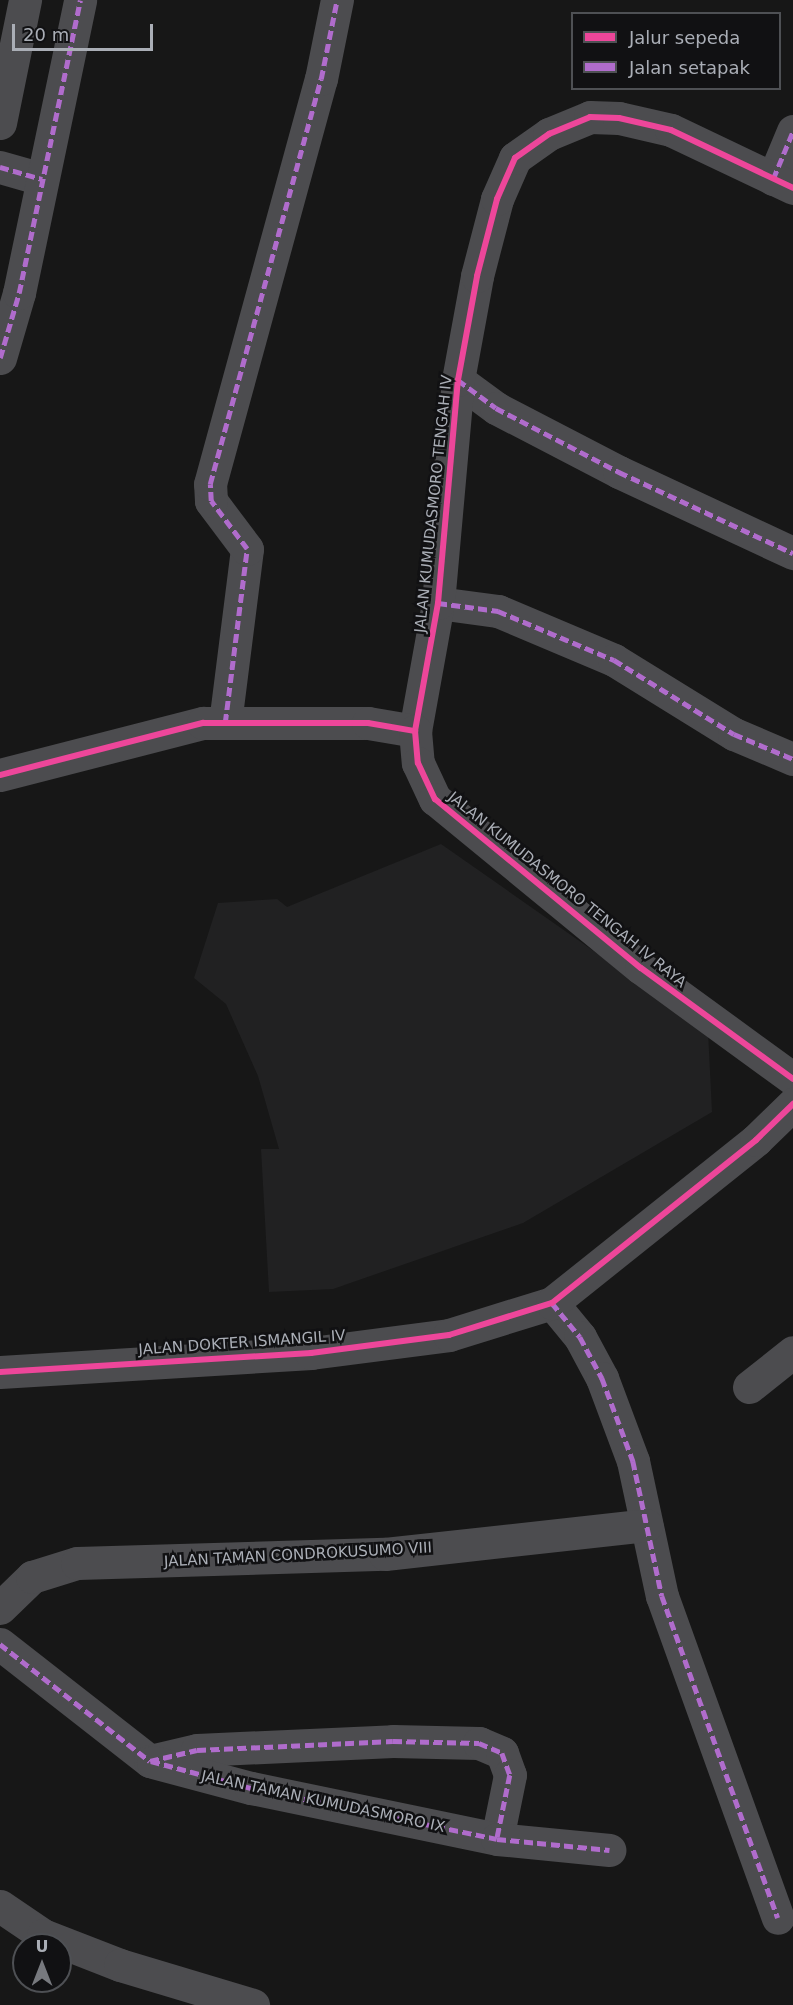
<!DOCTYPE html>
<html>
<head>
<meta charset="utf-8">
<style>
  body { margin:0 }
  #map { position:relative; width:793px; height:2005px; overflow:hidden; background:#171717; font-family:"DejaVu Sans",sans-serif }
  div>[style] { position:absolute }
  .built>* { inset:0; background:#212122 }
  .street>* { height:33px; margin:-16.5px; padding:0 16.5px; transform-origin:16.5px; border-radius:16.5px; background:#4c4c4f }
  .quiet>* { height:4.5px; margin-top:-2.25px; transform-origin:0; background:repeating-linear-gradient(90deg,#b06ccc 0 9px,transparent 0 13.5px) }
  .cycleway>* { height:6px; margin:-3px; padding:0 3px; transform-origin:3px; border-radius:3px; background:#ed469a }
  span { translate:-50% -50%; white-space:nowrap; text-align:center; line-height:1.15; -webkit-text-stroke:5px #111113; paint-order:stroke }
  .street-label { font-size:15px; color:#aaaeb6 }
  .legend { position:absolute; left:571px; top:12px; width:210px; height:78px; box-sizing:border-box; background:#111113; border:2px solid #4e5054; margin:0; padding:8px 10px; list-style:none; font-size:18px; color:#aaaeb6 }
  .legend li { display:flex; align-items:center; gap:12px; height:30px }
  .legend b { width:30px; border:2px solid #4e5054 }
  .north { position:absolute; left:12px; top:1933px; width:60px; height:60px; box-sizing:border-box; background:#111113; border:2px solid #4e5054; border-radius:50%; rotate:0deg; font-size:16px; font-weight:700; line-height:24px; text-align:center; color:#aaaeb6 }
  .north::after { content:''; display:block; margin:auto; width:21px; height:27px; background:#77797e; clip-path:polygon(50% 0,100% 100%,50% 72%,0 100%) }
  .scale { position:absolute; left:12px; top:24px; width:141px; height:27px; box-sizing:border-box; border:3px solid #aaaeb6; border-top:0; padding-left:8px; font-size:18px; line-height:21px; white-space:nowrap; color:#aaaeb6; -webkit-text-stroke:4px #111113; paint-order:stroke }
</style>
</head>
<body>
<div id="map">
  <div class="built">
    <div style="clip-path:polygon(441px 844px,708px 1031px,712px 1112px,523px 1223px,333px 1289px,269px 1292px,261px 1149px,279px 1149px,258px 1076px,226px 1004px,194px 978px,218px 903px,277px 899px,287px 907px)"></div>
  </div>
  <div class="street">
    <div style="left:0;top:123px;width:126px;rotate:-78.5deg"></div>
    <div style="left:0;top:167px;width:44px;rotate:15.9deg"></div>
    <div style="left:773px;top:179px;width:52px;rotate:-67.4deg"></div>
    <div style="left:0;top:358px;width:68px;rotate:-73.7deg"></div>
    <div style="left:19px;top:293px;width:299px;rotate:-78.2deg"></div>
    <div style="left:458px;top:380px;width:47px;rotate:36.4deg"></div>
    <div style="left:496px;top:408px;width:139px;rotate:27.5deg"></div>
    <div style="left:619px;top:472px;width:192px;rotate:25deg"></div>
    <div style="left:438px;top:603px;width:61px;rotate:7.6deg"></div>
    <div style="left:498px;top:611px;width:126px;rotate:22.9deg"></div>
    <div style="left:614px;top:660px;width:141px;rotate:31.7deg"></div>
    <div style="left:734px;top:734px;width:64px;rotate:23deg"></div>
    <div style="left:225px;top:723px;width:175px;rotate:-82.8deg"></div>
    <div style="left:247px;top:549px;width:60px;rotate:-126.9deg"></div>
    <div style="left:211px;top:501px;width:17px;rotate:-93deg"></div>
    <div style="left:210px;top:484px;width:420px;rotate:-74.7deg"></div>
    <div style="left:321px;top:79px;width:81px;rotate:-78.6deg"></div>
    <div style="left:415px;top:731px;width:130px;rotate:-79.8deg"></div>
    <div style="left:438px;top:603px;width:224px;rotate:-84.9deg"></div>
    <div style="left:458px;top:380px;width:106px;rotate:-79.6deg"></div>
    <div style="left:477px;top:276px;width:80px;rotate:-75.4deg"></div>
    <div style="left:497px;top:199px;width:45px;rotate:-66.3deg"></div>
    <div style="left:515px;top:158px;width:42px;rotate:-35.2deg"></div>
    <div style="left:549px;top:134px;width:44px;rotate:-22.5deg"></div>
    <div style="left:590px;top:117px;width:29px;rotate:2deg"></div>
    <div style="left:619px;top:118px;width:53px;rotate:13deg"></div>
    <div style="left:671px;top:130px;width:135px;rotate:25.4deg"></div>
    <div style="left:0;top:775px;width:210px;rotate:-14.4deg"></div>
    <div style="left:203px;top:723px;width:165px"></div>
    <div style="left:368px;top:723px;width:48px;rotate:9.7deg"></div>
    <div style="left:415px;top:731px;width:32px;rotate:85deg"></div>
    <div style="left:418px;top:763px;width:40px;rotate:65deg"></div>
    <div style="left:435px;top:799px;width:266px;rotate:39.4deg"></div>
    <div style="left:641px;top:968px;width:188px;rotate:36.1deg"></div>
    <div style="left:552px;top:1303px;width:44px;rotate:50.5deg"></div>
    <div style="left:580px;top:1337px;width:47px;rotate:61.8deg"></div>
    <div style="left:602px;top:1378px;width:89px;rotate:69.5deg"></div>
    <div style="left:633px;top:1461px;width:138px;rotate:77.9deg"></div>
    <div style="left:662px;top:1596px;width:342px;rotate:70.2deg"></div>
    <div style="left:0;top:1372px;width:312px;rotate:-3.5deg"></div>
    <div style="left:311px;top:1353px;width:139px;rotate:-7.4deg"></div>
    <div style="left:449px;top:1335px;width:108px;rotate:-17.3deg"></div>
    <div style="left:552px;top:1303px;width:261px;rotate:-38.6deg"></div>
    <div style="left:756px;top:1140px;width:52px;rotate:-44.2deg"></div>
    <div style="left:749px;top:1387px;width:56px;rotate:-38.5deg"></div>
    <div style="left:0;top:1608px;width:45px;rotate:-44.1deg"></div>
    <div style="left:32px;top:1577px;width:47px;rotate:-17.3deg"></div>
    <div style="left:77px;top:1563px;width:308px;rotate:-1.7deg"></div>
    <div style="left:385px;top:1554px;width:263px;rotate:-6.3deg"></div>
    <div style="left:0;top:1644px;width:190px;rotate:38deg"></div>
    <div style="left:150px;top:1761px;width:48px;rotate:-13.2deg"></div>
    <div style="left:197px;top:1750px;width:196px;rotate:-2.6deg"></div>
    <div style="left:393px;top:1741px;width:86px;rotate:1.3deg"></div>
    <div style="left:479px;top:1743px;width:25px;rotate:23deg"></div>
    <div style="left:502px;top:1753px;width:23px;rotate:70deg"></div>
    <div style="left:510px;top:1775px;width:65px;rotate:101.5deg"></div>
    <div style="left:153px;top:1762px;width:101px;rotate:14.9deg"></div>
    <div style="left:251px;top:1788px;width:251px;rotate:11.7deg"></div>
    <div style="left:497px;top:1839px;width:113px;rotate:5.6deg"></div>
    <div style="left:0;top:1906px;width:52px;rotate:34deg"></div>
    <div style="left:43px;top:1935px;width:83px;rotate:21.3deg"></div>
    <div style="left:120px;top:1965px;width:139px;rotate:16.7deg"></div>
  </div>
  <div class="quiet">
    <div style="left:0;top:167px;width:44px;rotate:15.9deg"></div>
    <div style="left:773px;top:179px;width:52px;rotate:-67.4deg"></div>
    <div style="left:0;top:358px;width:68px;rotate:-73.7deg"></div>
    <div style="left:19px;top:293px;width:299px;rotate:-78.2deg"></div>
    <div style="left:458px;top:380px;width:47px;rotate:36.4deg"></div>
    <div style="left:496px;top:408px;width:139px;rotate:27.5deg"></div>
    <div style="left:619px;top:472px;width:192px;rotate:25deg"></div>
    <div style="left:438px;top:603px;width:61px;rotate:7.6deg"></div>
    <div style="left:498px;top:611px;width:126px;rotate:22.9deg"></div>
    <div style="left:614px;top:660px;width:141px;rotate:31.7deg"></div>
    <div style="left:734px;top:734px;width:64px;rotate:23deg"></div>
    <div style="left:225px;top:723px;width:175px;rotate:-82.8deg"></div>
    <div style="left:247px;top:549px;width:60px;rotate:-126.9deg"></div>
    <div style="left:211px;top:501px;width:17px;rotate:-93deg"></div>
    <div style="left:210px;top:484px;width:420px;rotate:-74.7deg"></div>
    <div style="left:321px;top:79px;width:81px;rotate:-78.6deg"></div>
    <div style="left:552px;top:1303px;width:44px;rotate:50.5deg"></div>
    <div style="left:580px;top:1337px;width:47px;rotate:61.8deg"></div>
    <div style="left:602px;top:1378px;width:89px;rotate:69.5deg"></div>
    <div style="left:633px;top:1461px;width:138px;rotate:77.9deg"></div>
    <div style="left:662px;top:1596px;width:342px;rotate:70.2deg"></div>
    <div style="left:0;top:1644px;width:190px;rotate:38deg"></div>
    <div style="left:150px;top:1761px;width:48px;rotate:-13.2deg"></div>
    <div style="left:197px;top:1750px;width:196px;rotate:-2.6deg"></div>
    <div style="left:393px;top:1741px;width:86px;rotate:1.3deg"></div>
    <div style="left:479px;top:1743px;width:25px;rotate:23deg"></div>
    <div style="left:502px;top:1753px;width:23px;rotate:70deg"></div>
    <div style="left:510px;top:1775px;width:65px;rotate:101.5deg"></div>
    <div style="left:151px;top:1761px;width:104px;rotate:15.1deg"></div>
    <div style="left:251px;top:1788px;width:251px;rotate:11.7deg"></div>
    <div style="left:497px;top:1839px;width:113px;rotate:5.6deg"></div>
  </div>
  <div class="cycleway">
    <div style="left:415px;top:731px;width:130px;rotate:-79.8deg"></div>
    <div style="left:438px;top:603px;width:224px;rotate:-84.9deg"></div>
    <div style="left:458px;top:380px;width:106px;rotate:-79.6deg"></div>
    <div style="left:477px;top:276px;width:80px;rotate:-75.4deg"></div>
    <div style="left:497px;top:199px;width:45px;rotate:-66.3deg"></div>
    <div style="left:515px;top:158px;width:42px;rotate:-35.2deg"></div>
    <div style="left:549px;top:134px;width:44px;rotate:-22.5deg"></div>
    <div style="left:590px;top:117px;width:29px;rotate:2deg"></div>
    <div style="left:619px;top:118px;width:53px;rotate:13deg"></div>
    <div style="left:671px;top:130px;width:135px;rotate:25.4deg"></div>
    <div style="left:0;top:775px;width:210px;rotate:-14.4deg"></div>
    <div style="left:203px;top:723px;width:165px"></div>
    <div style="left:368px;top:723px;width:48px;rotate:9.7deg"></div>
    <div style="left:415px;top:731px;width:32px;rotate:85deg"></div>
    <div style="left:418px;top:763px;width:40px;rotate:65deg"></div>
    <div style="left:435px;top:799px;width:266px;rotate:39.4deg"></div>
    <div style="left:641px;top:968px;width:188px;rotate:36.1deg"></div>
    <div style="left:0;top:1372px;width:312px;rotate:-3.5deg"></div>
    <div style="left:311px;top:1353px;width:139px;rotate:-7.4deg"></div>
    <div style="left:449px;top:1335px;width:108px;rotate:-17.3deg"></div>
    <div style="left:552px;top:1303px;width:261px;rotate:-38.6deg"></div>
    <div style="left:756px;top:1140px;width:52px;rotate:-44.2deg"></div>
  </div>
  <div class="street-label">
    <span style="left:434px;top:504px;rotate:-84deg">JALAN KUMUDASMORO TENGAH IV</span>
    <span style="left:567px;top:890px;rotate:39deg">JALAN KUMUDASMORO TENGAH IV RAYA</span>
    <span style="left:242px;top:1343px;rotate:-4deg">JALAN DOKTER ISMANGIL IV</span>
    <span style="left:298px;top:1555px;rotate:-3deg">JALAN TAMAN CONDROKUSUMO VIII</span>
    <span style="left:323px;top:1802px;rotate:12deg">JALAN TAMAN KUMUDASMORO IX</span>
  </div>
  <ul class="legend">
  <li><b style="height:8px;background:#ed469a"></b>Jalur sepeda</li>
  <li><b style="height:8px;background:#b06ccc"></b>Jalan setapak</li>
  </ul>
  <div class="north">U</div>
  <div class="scale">20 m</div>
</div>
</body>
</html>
